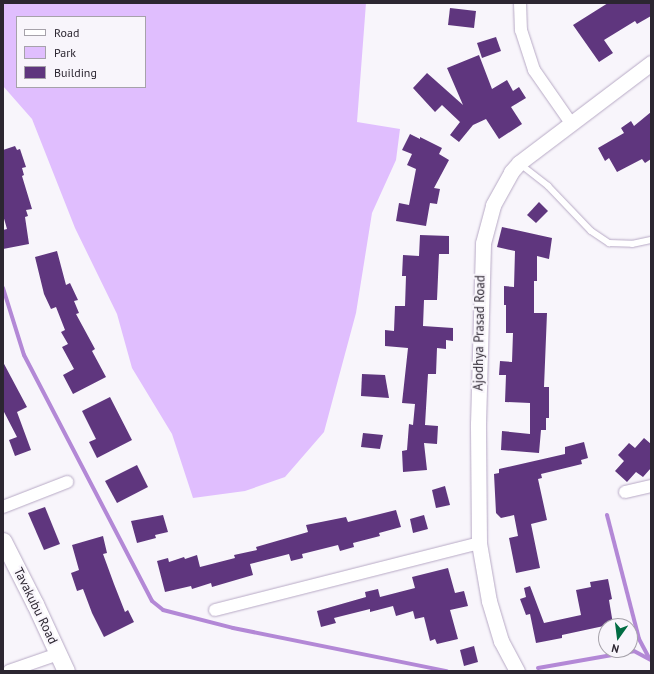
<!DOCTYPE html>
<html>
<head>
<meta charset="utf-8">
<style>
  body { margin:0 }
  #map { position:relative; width:654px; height:674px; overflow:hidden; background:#f8f5fb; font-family:"PT Sans",sans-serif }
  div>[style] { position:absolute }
  .green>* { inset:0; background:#e0befe }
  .stream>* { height:4px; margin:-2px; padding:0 2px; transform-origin:2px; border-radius:2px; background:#b388d6 }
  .building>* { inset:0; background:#5f367e }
  .roads { filter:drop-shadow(0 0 1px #b7a9c5) drop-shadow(0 0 1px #b7a9c5) }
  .service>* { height:6px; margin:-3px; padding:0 3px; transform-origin:3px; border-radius:3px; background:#fff }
  .minor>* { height:12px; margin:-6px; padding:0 6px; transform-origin:6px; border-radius:6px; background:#fff }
  .tertiary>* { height:15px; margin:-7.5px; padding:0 7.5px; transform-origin:7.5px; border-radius:7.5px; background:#fff }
  .secondary>* { height:17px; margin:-8.5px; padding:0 8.5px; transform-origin:8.5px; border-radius:8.5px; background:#fff }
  span { translate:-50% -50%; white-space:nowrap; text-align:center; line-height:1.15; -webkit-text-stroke:4px #f8f5fb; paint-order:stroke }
  .street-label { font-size:13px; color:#2c2631 }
  .frame { position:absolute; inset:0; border:4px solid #2c2631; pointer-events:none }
  .legend { position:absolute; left:16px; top:16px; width:130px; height:72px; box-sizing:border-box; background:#f8f5fb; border:1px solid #a6a2aa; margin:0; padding:5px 7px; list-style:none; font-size:12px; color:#2c2631 }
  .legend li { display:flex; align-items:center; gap:8px; height:20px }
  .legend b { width:20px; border:1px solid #a6a2aa }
  .north { position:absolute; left:598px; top:618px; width:40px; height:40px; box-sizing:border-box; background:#f8f5fb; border:1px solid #a6a2aa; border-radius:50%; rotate:194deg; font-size:11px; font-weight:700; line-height:16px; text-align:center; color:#2c2631 }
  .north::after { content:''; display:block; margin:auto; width:14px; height:18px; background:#016c43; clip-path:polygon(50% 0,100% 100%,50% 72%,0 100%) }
</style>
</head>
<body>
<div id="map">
  <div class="green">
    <div style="clip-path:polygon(evenodd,3px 3px,366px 3px,357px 122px,400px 129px,396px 160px,372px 213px,356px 313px,324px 432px,285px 477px,245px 491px,193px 498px,172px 434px,132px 368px,117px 314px,75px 228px,32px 119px,3px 86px,3px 3px,17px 17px,145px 17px,145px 87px,17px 87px,17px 17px)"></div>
  </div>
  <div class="stream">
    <div style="left:3px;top:288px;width:70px;rotate:72.6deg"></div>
    <div style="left:24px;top:355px;width:277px;rotate:62.5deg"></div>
    <div style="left:152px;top:601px;width:14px;rotate:39deg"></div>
    <div style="left:163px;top:610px;width:72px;rotate:14.4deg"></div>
    <div style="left:233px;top:628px;width:218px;rotate:11.4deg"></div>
    <div style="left:607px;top:515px;width:128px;rotate:75.5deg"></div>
    <div style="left:639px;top:639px;width:21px;rotate:62deg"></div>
    <div style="left:538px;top:668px;width:97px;rotate:-10deg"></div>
    <div style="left:634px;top:651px;width:19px;rotate:28deg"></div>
  </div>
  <div class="building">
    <div style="clip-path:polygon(608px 3px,651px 3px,651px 16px,637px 24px,635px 21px,604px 40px,613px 53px,599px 62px,573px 25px)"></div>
    <div style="clip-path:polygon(450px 8px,476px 11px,474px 28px,448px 25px)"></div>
    <div style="clip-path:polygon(496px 37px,501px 51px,482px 58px,477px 43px)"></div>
    <div style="clip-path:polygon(479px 55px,492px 89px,507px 80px,513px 91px,519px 87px,526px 98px,511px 107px,522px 124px,499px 139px,486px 119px,473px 125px,459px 142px,450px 135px,460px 122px,442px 105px,435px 112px,413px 88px,427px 73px,463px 105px,447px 68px)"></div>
    <div style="clip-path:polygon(651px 112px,651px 159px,645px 163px,642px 159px,617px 172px,609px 158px,605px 161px,598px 148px,624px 133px,621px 128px,631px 121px,634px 126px)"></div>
    <div style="clip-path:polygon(410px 134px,420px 139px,420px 137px,442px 148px,439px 154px,449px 160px,434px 188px,440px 189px,437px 204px,430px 203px,426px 226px,396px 221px,399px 203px,409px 205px,416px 169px,407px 165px,412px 154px,402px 150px)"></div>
    <div style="clip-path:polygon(15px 146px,17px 150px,20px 149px,26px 167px,22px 168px,24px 175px,22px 176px,32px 209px,26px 210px,28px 216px,25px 217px,29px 244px,3px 249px,3px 230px,7px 229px,3px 215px,3px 150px)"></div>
    <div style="clip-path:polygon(539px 202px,548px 211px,536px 223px,527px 215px)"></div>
    <div style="clip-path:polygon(502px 227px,552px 238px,549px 259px,537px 256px,537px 281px,534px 281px,534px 313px,547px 313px,544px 387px,549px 387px,549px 418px,546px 418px,546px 430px,541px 430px,539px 453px,501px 450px,502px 431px,530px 434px,530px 403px,505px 402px,506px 375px,499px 375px,500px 361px,512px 362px,513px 333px,506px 333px,506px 305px,504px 305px,504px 286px,514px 287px,515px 251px,497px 247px)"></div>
    <div style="clip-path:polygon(420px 235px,449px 236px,449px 254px,439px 254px,437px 300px,424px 300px,423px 326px,453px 328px,453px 341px,446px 340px,446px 349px,437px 348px,436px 374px,428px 374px,425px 425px,438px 426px,437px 444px,424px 443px,427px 470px,403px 472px,402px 451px,407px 450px,409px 424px,413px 425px,415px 404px,402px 403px,408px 348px,385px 346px,385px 330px,394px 331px,395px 306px,405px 306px,406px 276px,402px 276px,403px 255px,419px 256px)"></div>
    <div style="clip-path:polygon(57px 251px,66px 285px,70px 283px,78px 300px,74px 301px,79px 313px,76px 314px,95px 349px,92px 351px,106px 377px,73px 394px,63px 375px,74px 369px,62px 347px,68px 344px,61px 332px,65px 330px,56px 307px,51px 309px,44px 294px,35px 257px)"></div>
    <div style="clip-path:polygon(3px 362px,27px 407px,17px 412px,31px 450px,15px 456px,9px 440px,17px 437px,3px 410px)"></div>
    <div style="clip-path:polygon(362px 374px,385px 375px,389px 398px,361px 396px)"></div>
    <div style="clip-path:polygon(110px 397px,132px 440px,97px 458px,89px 442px,96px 439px,82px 411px)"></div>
    <div style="clip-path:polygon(363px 433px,383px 435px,380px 449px,361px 447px)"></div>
    <div style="clip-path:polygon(644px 438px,651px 444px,651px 468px,643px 477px,636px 472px,627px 482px,615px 471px,624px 461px,618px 455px,629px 443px,635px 448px)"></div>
    <div style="clip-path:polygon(584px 442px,588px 458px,581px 460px,582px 464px,541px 474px,542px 478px,538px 479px,547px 520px,531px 524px,540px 568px,516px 573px,509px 538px,518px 536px,514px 515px,501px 518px,496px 513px,494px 474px,499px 473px,499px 469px,565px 454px,565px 447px)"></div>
    <div style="clip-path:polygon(137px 465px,148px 487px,117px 503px,105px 481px)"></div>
    <div style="clip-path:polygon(445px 486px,450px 505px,436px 508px,432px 490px)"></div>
    <div style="clip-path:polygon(45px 507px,60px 544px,44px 550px,28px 513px)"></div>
    <div style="clip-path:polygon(396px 510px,401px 527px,379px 533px,380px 536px,353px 543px,354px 547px,340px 551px,338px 545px,302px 554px,303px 558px,291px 561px,289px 554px,250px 564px,253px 575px,212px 587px,211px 583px,192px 589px,191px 586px,165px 592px,157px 561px,168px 558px,169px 562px,184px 557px,185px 559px,197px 555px,200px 567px,235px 558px,234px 555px,257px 550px,256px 547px,308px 532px,306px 525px,346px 517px,348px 522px)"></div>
    <div style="clip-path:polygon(163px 515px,168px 532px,155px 535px,156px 538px,137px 543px,131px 521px)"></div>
    <div style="clip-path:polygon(424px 515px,428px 529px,413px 533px,410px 519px)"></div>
    <div style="clip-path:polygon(103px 536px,107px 553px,103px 554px,114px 584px,125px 612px,128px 610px,134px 622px,104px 637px,92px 613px,83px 589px,77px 591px,71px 573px,79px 570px,72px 545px)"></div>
    <div style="clip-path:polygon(448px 568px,455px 593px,464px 591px,468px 606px,450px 610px,458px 639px,437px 644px,435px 639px,430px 641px,424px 617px,415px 619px,413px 611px,396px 616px,393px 606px,370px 612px,370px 609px,334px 618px,336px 623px,321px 627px,317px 611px,366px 597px,365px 592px,378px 589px,380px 597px,415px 588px,412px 577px)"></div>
    <div style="clip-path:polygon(608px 579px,612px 599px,609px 600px,613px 624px,562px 635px,562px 638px,536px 643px,530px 614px,526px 615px,520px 599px,526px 597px,524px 588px,530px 586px,544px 623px,581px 615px,576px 590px,591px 587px,590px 582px)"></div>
    <div style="clip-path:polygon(474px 646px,478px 662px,464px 666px,460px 650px)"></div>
  </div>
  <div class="roads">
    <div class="service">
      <div style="left:520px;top:164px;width:36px;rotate:38deg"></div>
      <div style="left:548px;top:186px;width:62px;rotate:46.3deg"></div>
      <div style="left:591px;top:231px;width:22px;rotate:34deg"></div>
      <div style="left:609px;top:243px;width:23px;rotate:2deg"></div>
      <div style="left:632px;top:244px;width:19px;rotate:-12deg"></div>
    </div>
    <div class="minor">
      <div style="left:520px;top:3px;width:27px;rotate:88deg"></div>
      <div style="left:521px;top:30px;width:42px;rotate:72deg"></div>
      <div style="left:534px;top:70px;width:65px;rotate:55.1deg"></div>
      <div style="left:625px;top:492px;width:27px;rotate:-13deg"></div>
      <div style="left:3px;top:507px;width:69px;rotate:-21.3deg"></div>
      <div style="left:215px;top:610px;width:272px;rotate:-14.2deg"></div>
      <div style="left:9px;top:671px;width:52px;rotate:-19.1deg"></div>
    </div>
    <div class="tertiary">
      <div style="left:517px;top:671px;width:34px;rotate:-118deg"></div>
      <div style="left:501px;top:641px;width:42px;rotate:-106.7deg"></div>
      <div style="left:489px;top:601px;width:59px;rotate:-99.8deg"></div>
      <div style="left:479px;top:543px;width:119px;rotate:-90.5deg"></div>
      <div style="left:478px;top:424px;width:181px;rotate:-88.4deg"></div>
      <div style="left:483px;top:243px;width:39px;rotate:-75deg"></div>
      <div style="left:493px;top:205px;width:38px;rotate:-61deg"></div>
      <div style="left:511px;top:172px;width:12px;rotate:-48deg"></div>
      <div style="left:519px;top:163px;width:166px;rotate:-37.1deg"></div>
    </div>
    <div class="secondary">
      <div style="left:3px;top:541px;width:71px;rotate:63.1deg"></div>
      <div style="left:35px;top:604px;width:74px;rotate:65.2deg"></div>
    </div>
  </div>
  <div class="street-label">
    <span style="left:480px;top:333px;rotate:-89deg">Ajodhya Prasad Road</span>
    <span style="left:35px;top:606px;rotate:64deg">Tavakubu Road</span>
  </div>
  <div class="frame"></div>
  <ul class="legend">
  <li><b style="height:5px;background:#fff"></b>Road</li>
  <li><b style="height:11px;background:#e0befe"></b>Park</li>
  <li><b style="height:11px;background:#5f367e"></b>Building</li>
  </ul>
  <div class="north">N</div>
</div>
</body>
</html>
